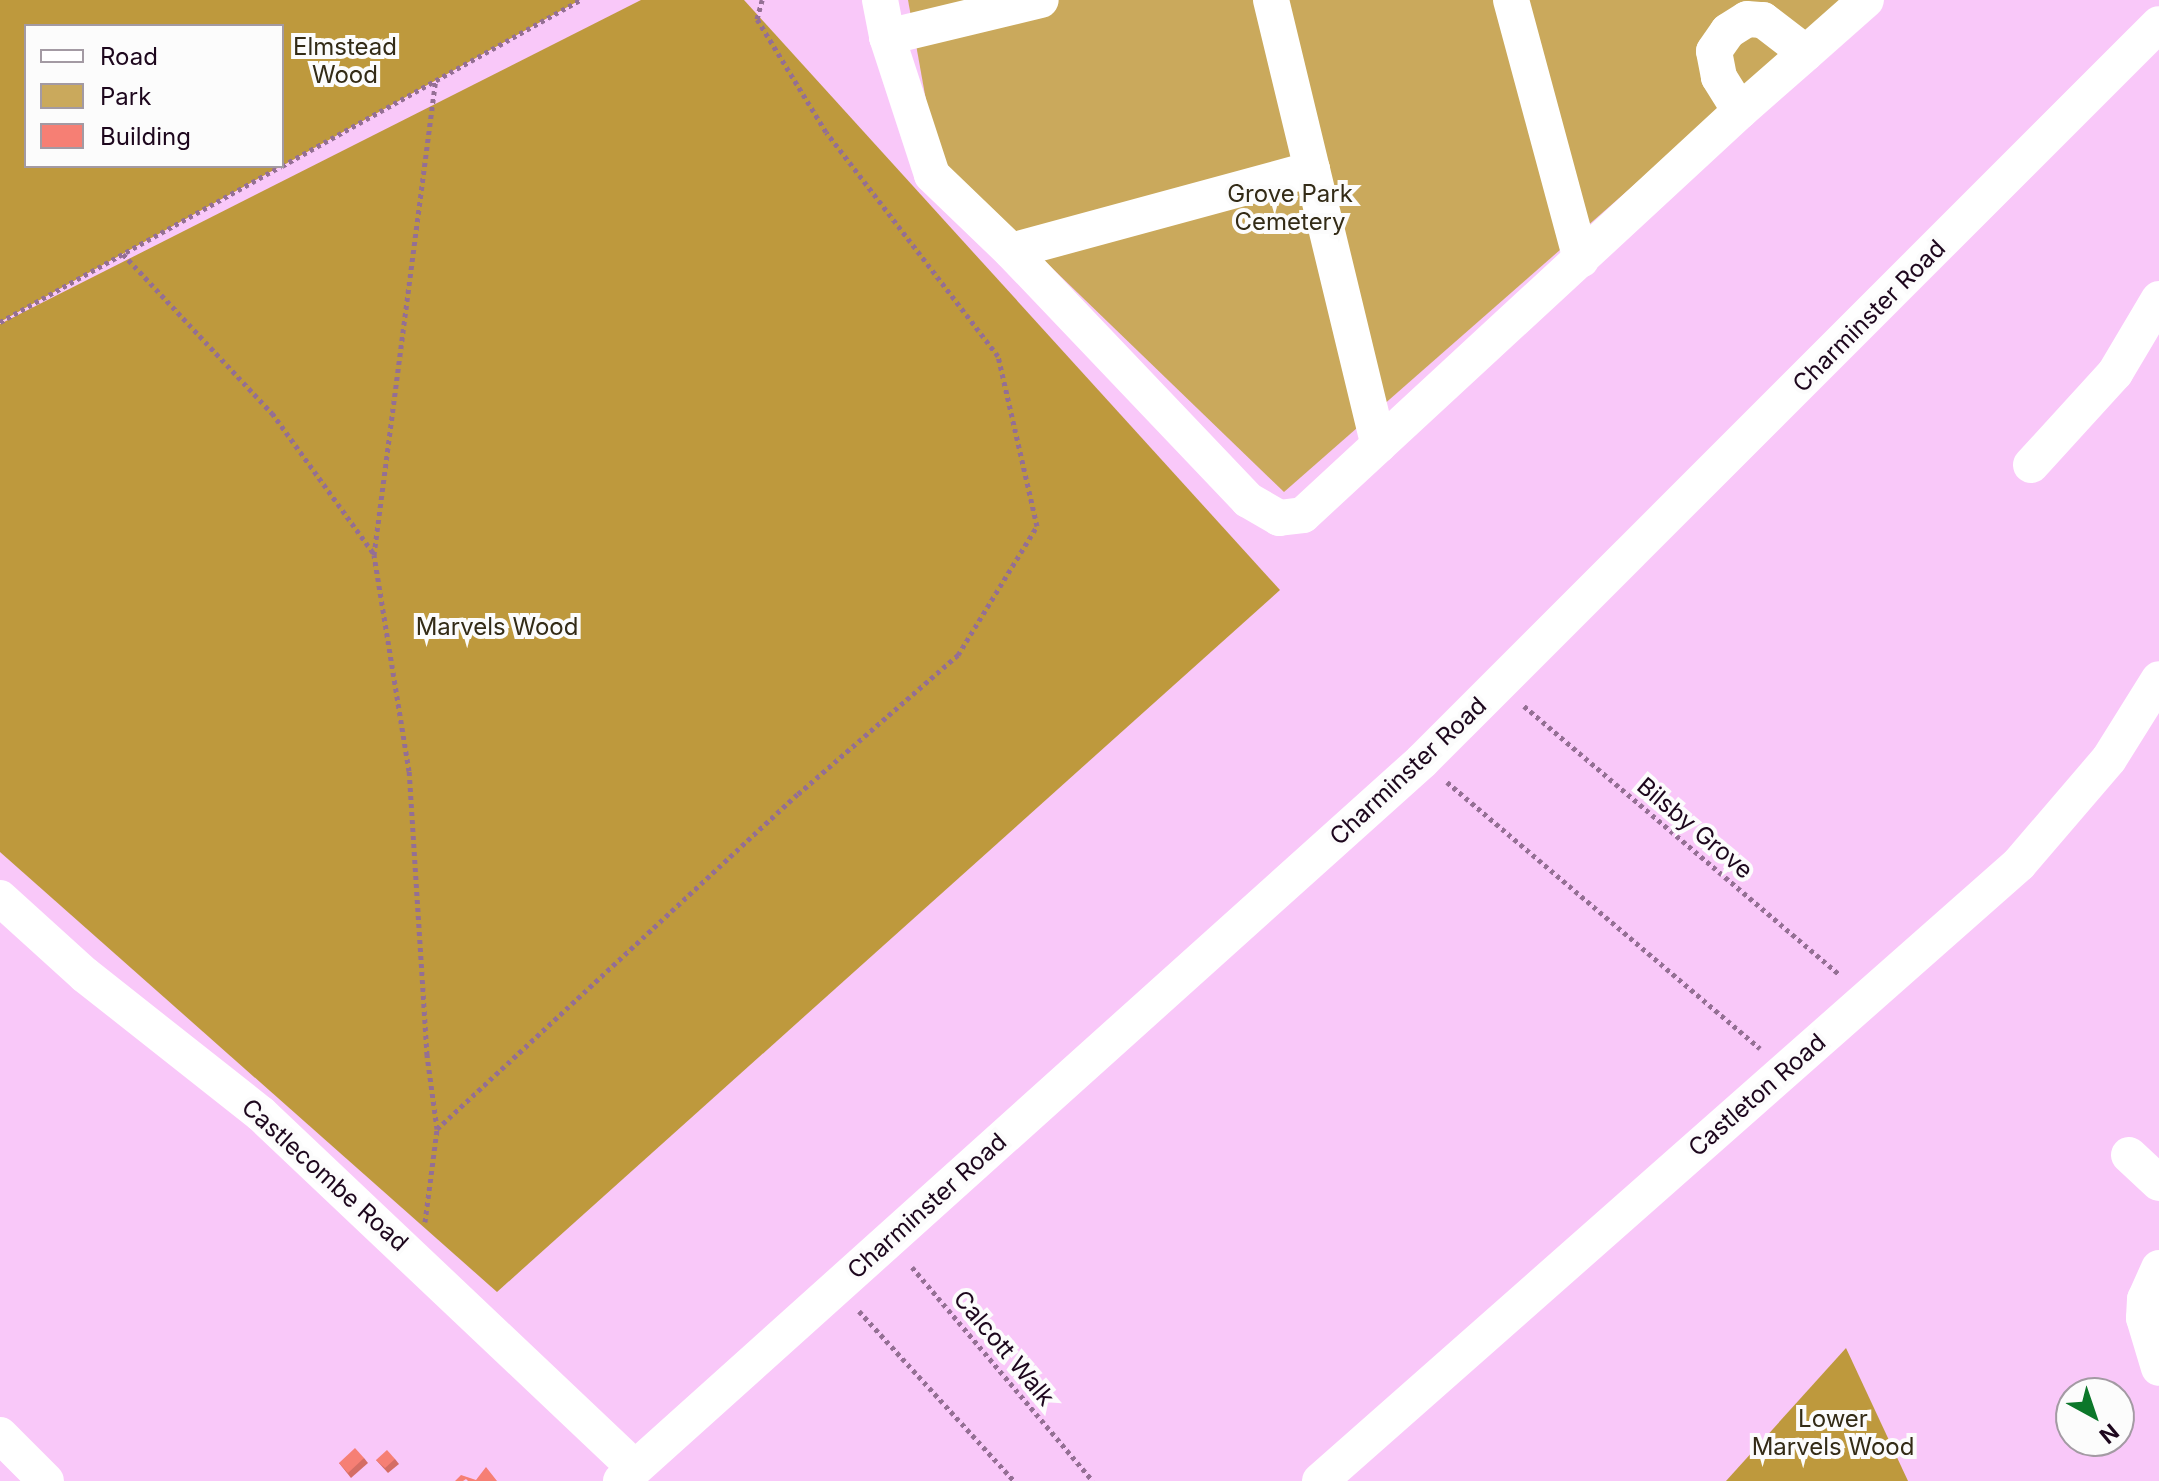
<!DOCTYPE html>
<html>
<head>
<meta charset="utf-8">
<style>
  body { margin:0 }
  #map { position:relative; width:2159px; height:1481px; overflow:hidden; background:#f9c8f9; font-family:Inter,sans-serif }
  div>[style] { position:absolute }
  .green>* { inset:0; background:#caa95c }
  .forest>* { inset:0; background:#be993d }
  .path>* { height:5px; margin-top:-2.5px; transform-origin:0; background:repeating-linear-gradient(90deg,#946f94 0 4px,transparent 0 8px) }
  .minor>* { height:36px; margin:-18px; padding:0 18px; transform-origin:18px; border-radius:18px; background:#fff }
  .wall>* { inset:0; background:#d46d64 }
  .building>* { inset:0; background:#f67f74 }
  span { translate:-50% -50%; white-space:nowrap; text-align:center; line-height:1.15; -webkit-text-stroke:8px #fcfcfc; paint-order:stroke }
  .park-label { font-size:24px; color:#332b16 }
  .street-label { font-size:24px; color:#1d071d }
  .legend { position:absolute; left:24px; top:24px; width:260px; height:144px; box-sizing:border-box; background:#fcfcfc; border:2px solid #a39aa3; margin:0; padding:10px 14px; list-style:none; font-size:24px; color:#1d071d }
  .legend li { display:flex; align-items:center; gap:16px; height:40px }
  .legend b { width:40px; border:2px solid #a39aa3 }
  .north { position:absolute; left:2055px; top:1377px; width:80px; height:80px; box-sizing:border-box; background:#fcfcfc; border:2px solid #a39aa3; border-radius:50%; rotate:140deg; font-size:22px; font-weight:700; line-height:32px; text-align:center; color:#1d071d }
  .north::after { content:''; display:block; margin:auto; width:28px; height:36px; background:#0c772a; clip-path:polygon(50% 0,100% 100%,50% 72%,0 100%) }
</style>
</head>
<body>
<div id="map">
  <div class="green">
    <div style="clip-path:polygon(908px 0,1845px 0,1284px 492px,936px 156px)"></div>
  </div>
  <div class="forest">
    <div style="clip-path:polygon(0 0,580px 0,282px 166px,282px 26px,26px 26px,26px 166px,281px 166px,0 322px)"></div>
    <div style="clip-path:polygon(641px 0,744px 0,1280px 590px,497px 1292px,0 852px,0 324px)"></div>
    <div style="clip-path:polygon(1846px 1348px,1908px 1481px,1726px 1481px)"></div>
  </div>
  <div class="path">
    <div style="left:282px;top:166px;width:341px;rotate:-29.1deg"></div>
    <div style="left:123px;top:254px;width:218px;rotate:46.9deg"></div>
    <div style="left:272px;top:413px;width:174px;rotate:54.1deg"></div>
    <div style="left:0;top:322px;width:321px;rotate:-29deg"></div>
    <div style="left:1524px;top:706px;width:414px;rotate:40.4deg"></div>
    <div style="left:1447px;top:782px;width:411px;rotate:40.4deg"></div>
    <div style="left:437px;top:1129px;width:492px;rotate:-42.9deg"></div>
    <div style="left:798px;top:794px;width:212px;rotate:-41deg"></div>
    <div style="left:958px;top:655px;width:151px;rotate:-58.5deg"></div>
    <div style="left:1037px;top:526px;width:174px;rotate:-102.9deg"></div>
    <div style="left:998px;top:356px;width:282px;rotate:-127.5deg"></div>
    <div style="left:826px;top:132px;width:132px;rotate:-121.4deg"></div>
    <div style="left:757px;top:19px;width:20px;rotate:-75deg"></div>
    <div style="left:425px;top:1222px;width:94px;rotate:-82.6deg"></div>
    <div style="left:437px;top:1129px;width:75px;rotate:-97.7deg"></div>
    <div style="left:427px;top:1055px;width:285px;rotate:-93.6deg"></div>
    <div style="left:409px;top:771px;width:219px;rotate:-99.2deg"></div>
    <div style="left:374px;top:555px;width:479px;rotate:-82.6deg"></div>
    <div style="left:912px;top:1267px;width:280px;rotate:49.8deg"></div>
    <div style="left:859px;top:1311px;width:230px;rotate:47.6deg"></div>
  </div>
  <div class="minor">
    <div style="left:880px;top:0;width:38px;rotate:79deg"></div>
    <div style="left:887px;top:37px;width:158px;rotate:-13.5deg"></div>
    <div style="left:1271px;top:0;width:458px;rotate:76.4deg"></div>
    <div style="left:1511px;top:0;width:269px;rotate:74.9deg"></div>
    <div style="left:887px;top:37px;width:145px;rotate:71.9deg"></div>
    <div style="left:932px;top:175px;width:110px;rotate:43.9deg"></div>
    <div style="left:1011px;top:251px;width:312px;rotate:-15.2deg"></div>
    <div style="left:1740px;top:111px;width:88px;rotate:-41.3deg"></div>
    <div style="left:1011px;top:251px;width:344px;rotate:46.4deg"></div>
    <div style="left:1248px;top:500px;width:36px;rotate:30deg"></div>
    <div style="left:1279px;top:518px;width:24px;rotate:-7deg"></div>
    <div style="left:1303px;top:515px;width:595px;rotate:-42.75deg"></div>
    <div style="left:1740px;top:111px;width:40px;rotate:-122deg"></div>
    <div style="left:1719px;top:77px;width:26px;rotate:-101deg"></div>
    <div style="left:1714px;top:51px;width:24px;rotate:-55deg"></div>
    <div style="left:1728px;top:31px;width:22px;rotate:-32deg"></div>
    <div style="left:1747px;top:19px;width:16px;rotate:4deg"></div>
    <div style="left:1763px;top:20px;width:54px;rotate:37.5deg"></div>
    <div style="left:1806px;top:53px;width:80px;rotate:-41.5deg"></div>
    <div style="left:2031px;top:465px;width:125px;rotate:-47.6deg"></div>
    <div style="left:2115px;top:373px;width:86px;rotate:-59.3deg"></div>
    <div style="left:0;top:898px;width:115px;rotate:42.2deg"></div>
    <div style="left:85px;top:975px;width:224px;rotate:38.3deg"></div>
    <div style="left:261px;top:1114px;width:515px;rotate:43.43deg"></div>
    <div style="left:2129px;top:1155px;width:41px;rotate:43deg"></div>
    <div style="left:2159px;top:1268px;width:34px;rotate:114deg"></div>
    <div style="left:2145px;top:1299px;width:19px;rotate:93deg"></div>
    <div style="left:2144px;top:1318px;width:52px;rotate:73.3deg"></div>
    <div style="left:0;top:1435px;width:65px;rotate:45deg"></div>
    <div style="left:621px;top:1481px;width:1077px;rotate:-41.95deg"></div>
    <div style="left:1422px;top:761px;width:1042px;rotate:-45deg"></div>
    <div style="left:1320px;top:1481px;width:932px;rotate:-41.43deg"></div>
    <div style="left:2019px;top:864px;width:138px;rotate:-49.4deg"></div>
    <div style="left:2109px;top:759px;width:94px;rotate:-58deg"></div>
  </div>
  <div class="wall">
    <div style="clip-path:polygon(364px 1458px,368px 1463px,351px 1478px,339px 1463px)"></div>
    <div style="clip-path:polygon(395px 1459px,399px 1464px,388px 1473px,376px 1460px)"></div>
  </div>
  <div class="building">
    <div style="clip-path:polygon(355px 1448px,364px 1458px,348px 1473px,339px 1463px)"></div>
    <div style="clip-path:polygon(387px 1450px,395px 1459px,385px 1468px,376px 1460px)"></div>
    <div style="clip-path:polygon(486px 1467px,497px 1481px,468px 1481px,466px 1479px,463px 1481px,455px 1481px,461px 1475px,476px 1480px)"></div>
  </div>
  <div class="park-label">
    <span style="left:345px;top:61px">Elmstead<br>Wood</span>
    <span style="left:1290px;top:208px">Grove Park<br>Cemetery</span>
    <span style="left:497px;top:627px">Marvels Wood</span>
    <span style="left:1833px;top:1433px">Lower<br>Marvels Wood</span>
  </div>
  <div class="street-label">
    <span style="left:1869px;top:316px;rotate:-45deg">Charminster Road</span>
    <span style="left:1408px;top:771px;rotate:-43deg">Charminster Road</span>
    <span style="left:1695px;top:828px;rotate:40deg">Bilsby Grove</span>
    <span style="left:1757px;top:1095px;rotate:-41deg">Castleton Road</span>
    <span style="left:325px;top:1175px;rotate:42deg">Castlecombe Road</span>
    <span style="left:927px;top:1206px;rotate:-42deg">Charminster Road</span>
    <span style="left:1004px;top:1348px;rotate:50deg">Calcott Walk</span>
  </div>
  <ul class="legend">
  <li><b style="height:10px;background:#fff"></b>Road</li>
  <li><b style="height:22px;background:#caa95c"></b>Park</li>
  <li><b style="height:22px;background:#f67f74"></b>Building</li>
  </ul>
  <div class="north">N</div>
</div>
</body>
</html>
